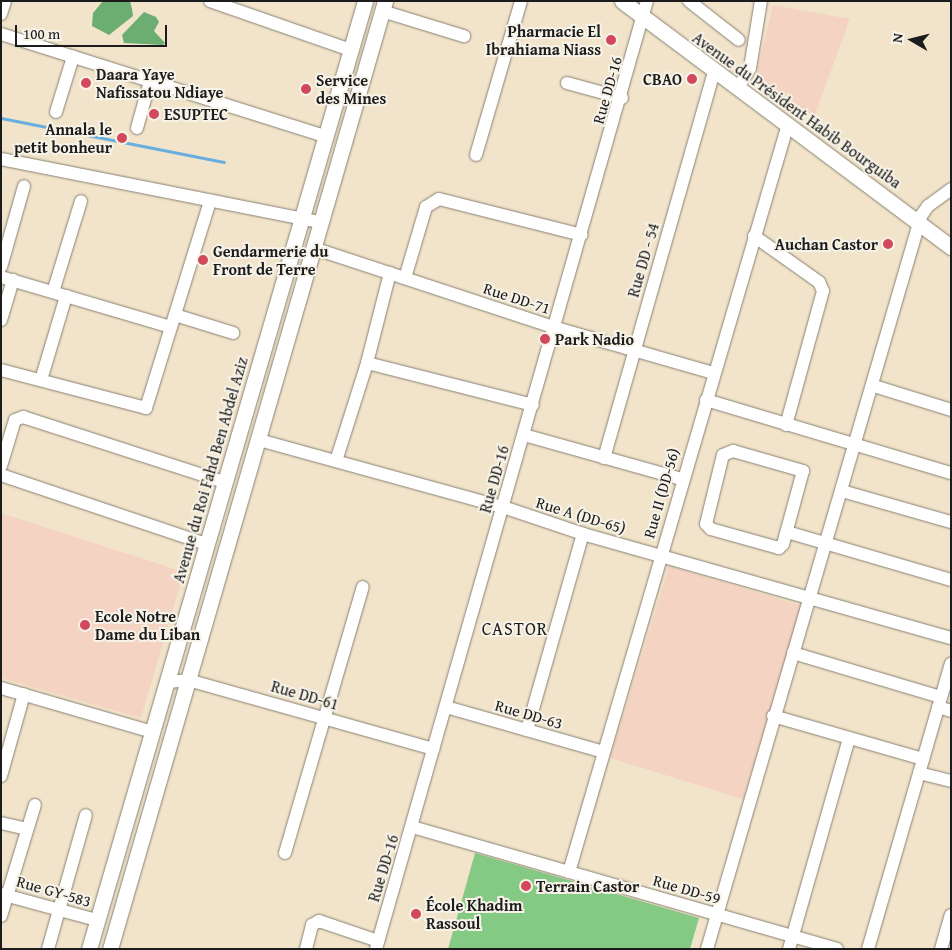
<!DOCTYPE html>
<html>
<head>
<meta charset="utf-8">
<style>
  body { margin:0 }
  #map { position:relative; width:952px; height:950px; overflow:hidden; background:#f2e4ca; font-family:"Gentium Book Plus",serif }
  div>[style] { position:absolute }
  .built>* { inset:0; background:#f5d3c2 }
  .green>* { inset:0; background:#85ca84 }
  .forest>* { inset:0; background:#6cae72 }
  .stream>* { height:3px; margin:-1.5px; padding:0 1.5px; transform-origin:1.5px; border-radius:1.5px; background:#68afdf }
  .roads { filter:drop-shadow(0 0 1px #878073) drop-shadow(0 0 1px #878073) }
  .minor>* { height:12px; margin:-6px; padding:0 6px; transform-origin:6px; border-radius:6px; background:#fff }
  .major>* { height:15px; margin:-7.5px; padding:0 7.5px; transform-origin:7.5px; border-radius:7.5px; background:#fff }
  .dots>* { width:14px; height:14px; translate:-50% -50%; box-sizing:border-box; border:2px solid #f7f3e8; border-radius:50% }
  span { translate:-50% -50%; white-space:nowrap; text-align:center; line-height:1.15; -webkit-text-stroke:4px #f7f3e8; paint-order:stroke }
  .poi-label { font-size:16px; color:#1c1c1c; font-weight:700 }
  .right { translate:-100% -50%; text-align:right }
  .left { translate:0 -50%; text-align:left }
  .street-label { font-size:16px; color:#1c1c1c }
  .neighbourhood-label { font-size:18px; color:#1c1c1c; letter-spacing:1px }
  .frame { position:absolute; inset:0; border:2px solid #1c1c1c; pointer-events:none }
  .north { position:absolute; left:887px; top:15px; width:50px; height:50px; -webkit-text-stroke:4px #f7f3e8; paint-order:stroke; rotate:278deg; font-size:14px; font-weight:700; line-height:20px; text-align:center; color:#1c1c1c }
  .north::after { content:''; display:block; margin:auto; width:18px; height:22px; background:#1c1c1c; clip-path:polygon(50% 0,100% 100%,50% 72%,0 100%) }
  .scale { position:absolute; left:15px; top:25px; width:152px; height:22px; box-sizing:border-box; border:2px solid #1c1c1c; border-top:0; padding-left:6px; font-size:15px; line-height:18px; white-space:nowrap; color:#1c1c1c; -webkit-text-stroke:4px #f7f3e8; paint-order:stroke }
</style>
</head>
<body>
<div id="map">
  <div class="built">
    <div style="clip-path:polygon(773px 5px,850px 19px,814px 117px,756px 75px)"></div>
    <div style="clip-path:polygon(1px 513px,184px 572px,141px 718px,1px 678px)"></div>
    <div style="clip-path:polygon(669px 566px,802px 606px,743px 799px,610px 758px)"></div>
  </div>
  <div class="green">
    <div style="clip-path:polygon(475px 853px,699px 918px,690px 949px,448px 949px)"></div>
  </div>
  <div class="forest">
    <div style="clip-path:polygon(103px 1px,130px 1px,132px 9px,133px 16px,109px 35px,92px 26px,93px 13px)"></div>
    <div style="clip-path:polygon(144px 12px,156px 17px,159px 22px,154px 31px,165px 43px,163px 45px,124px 43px,122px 35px)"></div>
  </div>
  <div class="stream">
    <div style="left:1px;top:118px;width:227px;rotate:11.2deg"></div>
  </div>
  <div class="roads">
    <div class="minor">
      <div style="left:210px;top:1px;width:149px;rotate:19.2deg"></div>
      <div style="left:689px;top:1px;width:63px;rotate:38deg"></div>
      <div style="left:382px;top:11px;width:86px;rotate:17deg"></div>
      <div style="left:1px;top:14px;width:14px;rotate:-73deg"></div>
      <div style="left:1px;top:34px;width:340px;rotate:17.5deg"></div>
      <div style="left:567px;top:83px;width:57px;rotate:15.3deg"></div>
      <div style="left:738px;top:88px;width:23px;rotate:-59deg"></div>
      <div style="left:750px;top:68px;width:68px;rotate:-80.7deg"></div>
      <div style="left:56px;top:112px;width:58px;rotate:-72.8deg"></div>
      <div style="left:137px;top:128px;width:49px;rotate:-74.5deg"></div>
      <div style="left:476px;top:155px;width:160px;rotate:-73.7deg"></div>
      <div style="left:1px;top:159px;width:325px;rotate:11.2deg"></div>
      <div style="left:754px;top:236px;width:80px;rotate:35.3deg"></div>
      <div style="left:819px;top:282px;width:10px;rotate:66deg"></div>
      <div style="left:823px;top:291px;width:139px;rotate:105.4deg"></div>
      <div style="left:313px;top:248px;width:256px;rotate:18.2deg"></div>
      <div style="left:556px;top:328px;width:163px;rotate:16deg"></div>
      <div style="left:1px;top:267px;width:84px;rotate:-74.1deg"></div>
      <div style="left:1px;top:277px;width:177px;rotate:16.4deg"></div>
      <div style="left:405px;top:278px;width:74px;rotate:-73.5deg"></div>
      <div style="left:426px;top:207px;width:15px;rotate:-32deg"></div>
      <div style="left:439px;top:199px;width:147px;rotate:14.1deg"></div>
      <div style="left:53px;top:292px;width:95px;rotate:-72.9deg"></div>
      <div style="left:175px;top:315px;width:61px;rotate:17.2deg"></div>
      <div style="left:1px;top:320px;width:42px;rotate:-73.3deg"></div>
      <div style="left:367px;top:363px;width:171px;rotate:14.2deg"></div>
      <div style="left:1px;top:370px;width:150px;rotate:14.7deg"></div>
      <div style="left:146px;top:408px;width:217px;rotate:-72.8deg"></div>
      <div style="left:41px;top:380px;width:88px;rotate:-73.4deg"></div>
      <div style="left:874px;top:386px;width:81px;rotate:17.3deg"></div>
      <div style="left:706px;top:400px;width:256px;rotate:16.6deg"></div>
      <div style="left:524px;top:435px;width:164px;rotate:15.6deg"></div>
      <div style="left:259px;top:440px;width:253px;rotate:15.4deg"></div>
      <div style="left:503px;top:507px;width:84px;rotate:18.6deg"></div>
      <div style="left:583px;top:534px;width:382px;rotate:15.8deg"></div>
      <div style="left:733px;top:451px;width:73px;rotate:15.9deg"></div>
      <div style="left:803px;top:471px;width:76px;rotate:105.3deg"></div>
      <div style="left:783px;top:544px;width:6px;rotate:135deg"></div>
      <div style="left:779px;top:548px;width:71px;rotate:-164.4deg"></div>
      <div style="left:711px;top:529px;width:7px;rotate:-135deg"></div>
      <div style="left:706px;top:524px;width:71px;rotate:-76.2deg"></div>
      <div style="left:723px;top:455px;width:11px;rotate:-22deg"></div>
      <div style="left:604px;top:458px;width:402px;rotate:-74.1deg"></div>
      <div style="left:336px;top:461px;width:103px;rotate:-72.4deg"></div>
      <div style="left:367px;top:363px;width:93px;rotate:-75.7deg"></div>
      <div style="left:1px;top:466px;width:48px;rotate:-73.1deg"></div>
      <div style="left:15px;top:420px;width:9px;rotate:-21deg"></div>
      <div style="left:23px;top:417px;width:211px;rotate:17.9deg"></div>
      <div style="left:1px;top:475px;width:216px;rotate:18.6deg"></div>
      <div style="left:842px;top:491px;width:113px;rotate:15.9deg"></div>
      <div style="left:787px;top:532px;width:171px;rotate:16.3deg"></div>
      <div style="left:793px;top:653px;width:154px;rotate:16.6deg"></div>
      <div style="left:167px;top:682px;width:21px;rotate:-5deg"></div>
      <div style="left:188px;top:680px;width:255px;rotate:15.7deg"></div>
      <div style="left:1px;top:688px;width:157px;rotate:16.2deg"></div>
      <div style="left:446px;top:707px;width:164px;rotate:15.9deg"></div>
      <div style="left:938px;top:707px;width:14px;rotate:17deg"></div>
      <div style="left:773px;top:716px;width:156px;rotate:16deg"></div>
      <div style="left:527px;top:730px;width:204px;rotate:-74.1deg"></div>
      <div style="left:919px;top:773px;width:33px;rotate:14deg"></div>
      <div style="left:1px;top:776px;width:85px;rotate:-74.3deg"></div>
      <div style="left:1px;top:823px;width:26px;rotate:13deg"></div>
      <div style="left:412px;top:827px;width:442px;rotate:16deg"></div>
      <div style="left:285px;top:853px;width:277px;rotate:-73.7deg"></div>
      <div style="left:569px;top:872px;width:779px;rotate:-73.68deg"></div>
      <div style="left:1px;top:894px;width:99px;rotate:15.2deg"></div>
      <div style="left:1px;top:916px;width:116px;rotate:-73deg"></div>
      <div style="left:48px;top:949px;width:139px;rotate:-74.2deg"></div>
      <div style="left:306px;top:949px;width:25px;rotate:-76deg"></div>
      <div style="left:312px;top:925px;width:8px;rotate:-30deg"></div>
      <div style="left:319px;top:921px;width:62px;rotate:18.7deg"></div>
      <div style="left:376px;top:949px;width:986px;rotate:-74.05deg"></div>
      <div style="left:707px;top:949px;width:764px;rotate:-73.72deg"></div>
      <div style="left:921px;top:216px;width:12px;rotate:-55deg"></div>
      <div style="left:928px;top:206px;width:29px;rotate:-36deg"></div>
      <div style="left:789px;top:949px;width:218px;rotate:-74.1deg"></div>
      <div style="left:868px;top:949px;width:297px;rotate:-73.8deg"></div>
      <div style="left:941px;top:949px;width:35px;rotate:-74deg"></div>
    </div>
    <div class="major">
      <div style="left:622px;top:1px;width:411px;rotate:36.8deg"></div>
      <div style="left:89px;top:949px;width:987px;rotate:-73.77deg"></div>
      <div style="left:110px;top:949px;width:987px;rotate:-73.82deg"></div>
    </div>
  </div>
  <div class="dots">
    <div style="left:611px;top:40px;background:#d1495b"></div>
    <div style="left:692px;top:79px;background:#d1495b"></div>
    <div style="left:86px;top:83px;background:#d1495b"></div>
    <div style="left:306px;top:89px;background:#d1495b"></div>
    <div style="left:154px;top:114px;background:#d1495b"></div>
    <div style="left:122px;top:138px;background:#d1495b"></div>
    <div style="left:888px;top:244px;background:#d1495b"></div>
    <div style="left:203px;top:260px;background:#d1495b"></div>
    <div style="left:545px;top:339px;background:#d1495b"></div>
    <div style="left:85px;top:625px;background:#d1495b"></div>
    <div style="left:526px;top:886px;background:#d1495b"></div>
    <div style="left:416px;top:914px;background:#d1495b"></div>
  </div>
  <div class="poi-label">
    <span class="right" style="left:601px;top:40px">Pharmacie El<br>Ibrahiama Niass</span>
    <span class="left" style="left:96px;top:83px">Daara Yaye<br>Nafissatou Ndiaye</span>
    <span class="right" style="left:682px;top:79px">CBAO</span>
    <span class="left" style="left:316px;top:89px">Service<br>des Mines</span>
    <span class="left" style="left:164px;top:114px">ESUPTEC</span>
    <span class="right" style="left:112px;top:138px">Annala le<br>petit bonheur</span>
    <span class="right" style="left:878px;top:244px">Auchan Castor</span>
    <span class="left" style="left:213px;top:260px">Gendarmerie du<br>Front de Terre</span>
    <span class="left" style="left:555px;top:339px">Park Nadio</span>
    <span class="left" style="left:95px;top:625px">Ecole Notre<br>Dame du Liban</span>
    <span class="left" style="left:536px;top:886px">Terrain Castor</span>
    <span class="left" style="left:426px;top:914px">École Khadim<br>Rassoul</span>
  </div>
  <div class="street-label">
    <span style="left:607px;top:90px;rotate:-74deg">Rue DD-16</span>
    <span style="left:797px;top:110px;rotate:36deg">Avenue du Président Habib Bourguiba</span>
    <span style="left:643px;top:260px;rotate:-74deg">Rue DD - 54</span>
    <span style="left:517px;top:298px;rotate:18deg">Rue DD-71</span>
    <span style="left:210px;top:470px;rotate:-74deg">Avenue du Roi Fahd Ben Abdel Aziz</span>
    <span style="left:494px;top:479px;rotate:-74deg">Rue DD-16</span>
    <span style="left:661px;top:493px;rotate:-74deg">Rue II (DD-56)</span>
    <span style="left:581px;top:515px;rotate:17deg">Rue A (DD-65)</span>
    <span style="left:305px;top:695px;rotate:16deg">Rue DD-61</span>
    <span style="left:529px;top:714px;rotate:16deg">Rue DD-63</span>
    <span style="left:383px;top:868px;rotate:-73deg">Rue DD-16</span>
    <span style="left:687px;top:889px;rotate:16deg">Rue DD-59</span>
    <span style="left:54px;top:891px;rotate:16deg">Rue GY-583</span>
  </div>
  <div class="neighbourhood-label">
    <span style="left:515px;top:629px">CASTOR</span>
  </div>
  <div class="frame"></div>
  <div class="north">N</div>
  <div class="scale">100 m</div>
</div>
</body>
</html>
